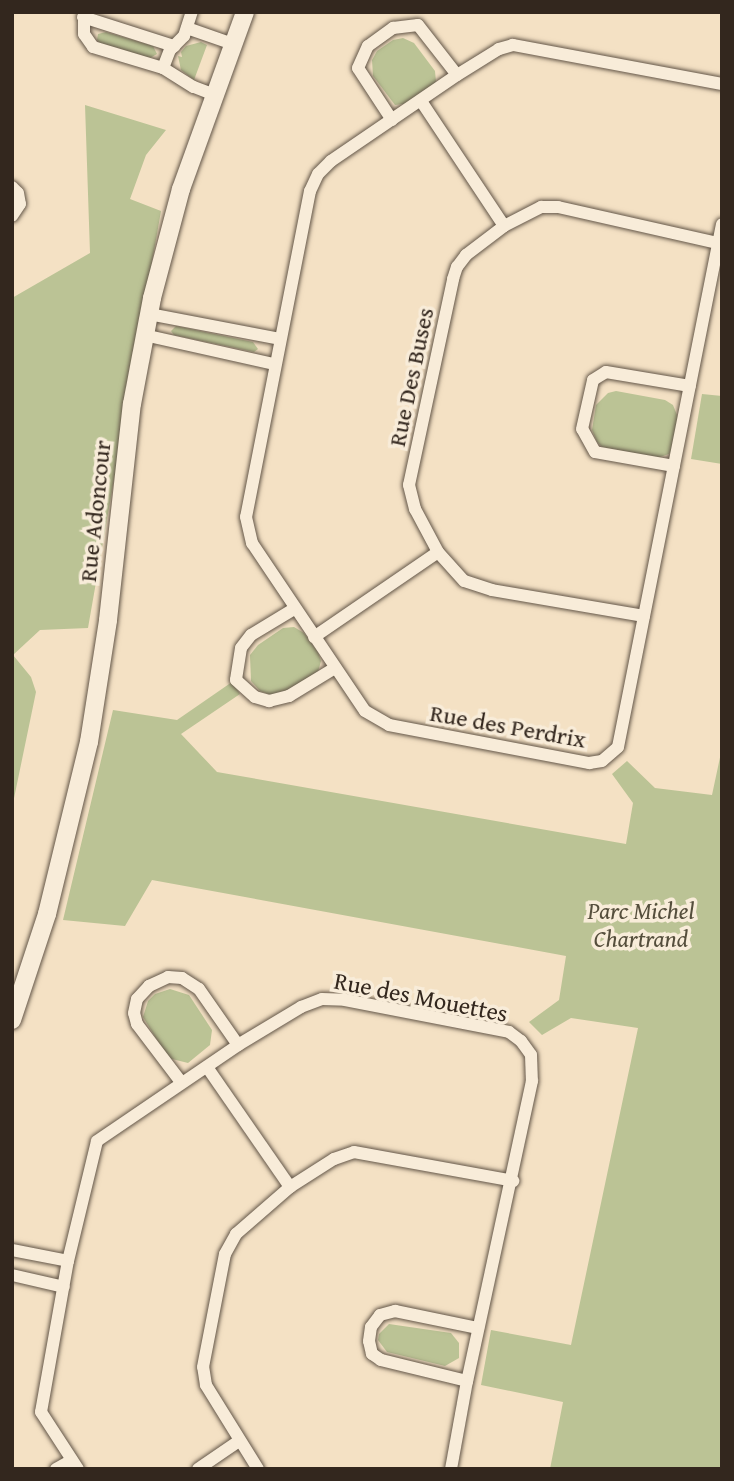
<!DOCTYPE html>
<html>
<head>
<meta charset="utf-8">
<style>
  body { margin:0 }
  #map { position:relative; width:734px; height:1481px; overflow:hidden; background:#f4e1c4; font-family:"Gentium Book Plus",serif }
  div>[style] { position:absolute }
  .green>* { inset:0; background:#bbc395 }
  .roads { filter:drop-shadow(0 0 2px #635648) drop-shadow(0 0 2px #635648) }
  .street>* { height:12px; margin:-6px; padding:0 6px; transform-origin:6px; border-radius:6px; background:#f8ecd9 }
  .secondary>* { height:18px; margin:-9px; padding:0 9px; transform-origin:9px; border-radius:9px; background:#f8ecd9 }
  span { translate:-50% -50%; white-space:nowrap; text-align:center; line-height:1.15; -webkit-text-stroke:7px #f8ecd9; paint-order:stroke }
  .street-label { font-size:24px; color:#33271e }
  .park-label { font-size:24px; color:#554e3c; font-style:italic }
  .frame { position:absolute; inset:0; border:14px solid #33271e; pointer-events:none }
</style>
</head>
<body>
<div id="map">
  <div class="green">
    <div style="clip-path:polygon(106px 32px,153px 46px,157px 54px,150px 58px,101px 45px,97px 40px,98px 34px)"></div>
    <div style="clip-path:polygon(403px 38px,414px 43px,435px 71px,436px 82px,431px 90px,410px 103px,395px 105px,373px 76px,372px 60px,377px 51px,393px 40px)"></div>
    <div style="clip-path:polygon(201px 42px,207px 45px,194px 80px,181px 70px,178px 56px,182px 57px,181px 52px,186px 46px)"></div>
    <div style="clip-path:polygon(85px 105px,166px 130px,146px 155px,130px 199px,161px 211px,88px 628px,40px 630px,13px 655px,31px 677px,36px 692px,12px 808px,12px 298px,90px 253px)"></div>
    <div style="clip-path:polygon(176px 326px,253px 342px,258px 349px,254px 352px,174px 335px,171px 331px)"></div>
    <div style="clip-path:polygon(616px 391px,665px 400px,673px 405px,679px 420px,674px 447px,669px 454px,657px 458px,602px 447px,597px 442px,592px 430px,596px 405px,608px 393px)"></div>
    <div style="clip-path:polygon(702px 394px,722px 396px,722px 464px,691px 459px)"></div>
    <div style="clip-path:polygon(294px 627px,304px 633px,318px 652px,321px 661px,318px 672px,288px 694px,274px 696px,260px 691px,251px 681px,250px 655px,258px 645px,283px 628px)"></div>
    <div style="clip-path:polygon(232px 682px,240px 694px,181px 734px,217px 772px,626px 844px,633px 803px,612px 774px,627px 761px,655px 788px,712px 795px,722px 748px,722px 1469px,550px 1469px,563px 1402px,481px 1385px,491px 1330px,571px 1345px,638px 1028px,571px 1018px,542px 1035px,529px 1022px,559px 1000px,566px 956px,152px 880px,125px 926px,63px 920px,113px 710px,177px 720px)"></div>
    <div style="clip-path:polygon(170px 989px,189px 995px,212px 1030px,210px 1045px,188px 1063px,168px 1058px,143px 1017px,148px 1001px,155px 994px)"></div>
    <div style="clip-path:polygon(389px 1324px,451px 1333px,459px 1343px,459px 1358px,445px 1366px,387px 1352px,378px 1340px,379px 1334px)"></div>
  </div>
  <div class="roads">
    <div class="street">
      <div style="left:84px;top:12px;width:22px;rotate:90deg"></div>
      <div style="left:84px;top:34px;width:16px;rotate:55deg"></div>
      <div style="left:93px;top:47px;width:73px;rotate:16.7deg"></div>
      <div style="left:163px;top:68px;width:36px;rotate:32deg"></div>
      <div style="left:194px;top:87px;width:22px;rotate:21deg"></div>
      <div style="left:83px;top:17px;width:96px;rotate:17.7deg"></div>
      <div style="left:187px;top:28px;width:49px;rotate:19.2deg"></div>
      <div style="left:163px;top:68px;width:19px;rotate:-69deg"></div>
      <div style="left:170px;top:50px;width:20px;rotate:-45deg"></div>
      <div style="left:184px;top:36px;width:25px;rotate:-72deg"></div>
      <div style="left:722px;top:84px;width:213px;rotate:-169.4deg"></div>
      <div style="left:513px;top:45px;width:15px;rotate:164deg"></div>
      <div style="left:499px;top:49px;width:49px;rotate:148.2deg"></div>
      <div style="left:457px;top:75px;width:153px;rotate:145.7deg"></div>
      <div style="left:331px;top:161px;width:18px;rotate:135deg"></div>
      <div style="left:318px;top:174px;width:19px;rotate:115deg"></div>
      <div style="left:310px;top:191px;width:332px;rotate:101.1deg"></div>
      <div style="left:246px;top:517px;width:27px;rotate:77deg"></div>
      <div style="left:252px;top:543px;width:202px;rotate:56.1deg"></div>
      <div style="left:365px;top:711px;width:28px;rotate:30deg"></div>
      <div style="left:389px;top:725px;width:204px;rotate:10.8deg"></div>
      <div style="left:589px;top:763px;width:13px;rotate:-9deg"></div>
      <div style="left:602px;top:761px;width:21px;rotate:-41deg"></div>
      <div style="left:618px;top:747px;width:533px;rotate:-78.75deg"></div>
      <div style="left:421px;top:101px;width:150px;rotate:56.4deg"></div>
      <div style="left:392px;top:120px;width:62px;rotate:-123.2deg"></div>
      <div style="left:358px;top:68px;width:24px;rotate:-66deg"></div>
      <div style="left:368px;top:46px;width:31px;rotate:-36deg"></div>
      <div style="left:393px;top:28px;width:25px;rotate:-7deg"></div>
      <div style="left:418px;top:25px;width:63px;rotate:52deg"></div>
      <div style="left:12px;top:187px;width:8px;rotate:45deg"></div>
      <div style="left:18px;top:193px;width:11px;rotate:80deg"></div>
      <div style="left:20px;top:204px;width:14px;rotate:124deg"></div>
      <div style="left:149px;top:314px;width:133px;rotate:10.8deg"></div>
      <div style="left:144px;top:335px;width:133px;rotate:12.6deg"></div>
      <div style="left:674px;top:466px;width:80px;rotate:-170deg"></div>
      <div style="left:595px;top:452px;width:26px;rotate:-119deg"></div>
      <div style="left:582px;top:429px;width:50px;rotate:-77.3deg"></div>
      <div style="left:593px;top:380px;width:15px;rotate:-32deg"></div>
      <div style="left:606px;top:372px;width:85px;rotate:9.5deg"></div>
      <div style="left:294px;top:609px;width:50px;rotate:148.8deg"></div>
      <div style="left:251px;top:635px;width:16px;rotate:128deg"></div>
      <div style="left:241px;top:648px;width:32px;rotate:99deg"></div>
      <div style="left:236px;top:680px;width:25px;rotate:42deg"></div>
      <div style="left:255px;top:697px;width:15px;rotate:16deg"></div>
      <div style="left:269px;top:701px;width:21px;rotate:-14deg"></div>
      <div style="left:289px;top:696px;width:54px;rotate:-31.3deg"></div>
      <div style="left:644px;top:616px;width:154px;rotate:-170.3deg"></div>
      <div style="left:492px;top:590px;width:29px;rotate:-162deg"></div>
      <div style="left:464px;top:581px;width:39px;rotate:-132deg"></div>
      <div style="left:438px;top:552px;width:49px;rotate:-118.1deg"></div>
      <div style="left:415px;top:509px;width:25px;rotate:-104deg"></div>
      <div style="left:409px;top:485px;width:211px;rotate:-77.9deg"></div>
      <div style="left:453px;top:279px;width:13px;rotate:-72deg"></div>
      <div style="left:457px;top:267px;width:15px;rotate:-53deg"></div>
      <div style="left:466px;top:255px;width:48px;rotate:-37.3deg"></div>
      <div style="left:504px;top:226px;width:42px;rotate:-27.2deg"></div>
      <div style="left:541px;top:207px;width:17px"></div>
      <div style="left:558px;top:207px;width:164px;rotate:12.7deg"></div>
      <div style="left:314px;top:637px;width:150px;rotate:-34.4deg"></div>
      <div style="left:207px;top:1067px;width:146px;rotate:55.3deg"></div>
      <div style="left:181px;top:1082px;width:73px;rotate:-127.2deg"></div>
      <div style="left:137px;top:1024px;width:11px;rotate:-105deg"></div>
      <div style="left:134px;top:1013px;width:14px;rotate:-78deg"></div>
      <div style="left:137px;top:999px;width:18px;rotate:-47deg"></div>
      <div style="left:149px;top:986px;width:21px;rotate:-25deg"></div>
      <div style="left:168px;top:977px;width:14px;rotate:4deg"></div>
      <div style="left:182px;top:978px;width:20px;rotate:33deg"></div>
      <div style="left:199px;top:989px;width:68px;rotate:55.1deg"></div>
      <div style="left:12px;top:1250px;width:57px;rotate:11.1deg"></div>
      <div style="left:12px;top:1275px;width:53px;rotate:13deg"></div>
      <div style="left:467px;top:1381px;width:89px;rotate:-166.3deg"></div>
      <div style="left:381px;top:1360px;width:11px;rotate:-146deg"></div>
      <div style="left:372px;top:1354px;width:13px;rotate:-103deg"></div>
      <div style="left:369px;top:1341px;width:14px;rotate:-82deg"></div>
      <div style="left:371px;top:1327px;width:15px;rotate:-53deg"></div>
      <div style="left:380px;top:1315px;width:16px;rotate:-15deg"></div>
      <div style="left:395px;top:1311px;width:85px;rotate:11.6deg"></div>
      <div style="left:56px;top:1469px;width:18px;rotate:-29deg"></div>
      <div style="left:78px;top:1469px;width:68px;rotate:-123deg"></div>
      <div style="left:41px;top:1412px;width:153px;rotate:-79.9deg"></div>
      <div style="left:68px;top:1261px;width:123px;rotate:-76.4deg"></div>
      <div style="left:97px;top:1141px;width:171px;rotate:-34.2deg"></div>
      <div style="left:238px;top:1045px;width:74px;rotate:-31.1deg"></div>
      <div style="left:301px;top:1007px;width:22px;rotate:-21deg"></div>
      <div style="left:322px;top:999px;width:23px;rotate:2deg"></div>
      <div style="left:345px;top:1000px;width:167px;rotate:11deg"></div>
      <div style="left:509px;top:1032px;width:15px;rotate:37deg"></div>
      <div style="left:521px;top:1041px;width:17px;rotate:54deg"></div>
      <div style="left:531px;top:1055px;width:26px;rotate:88deg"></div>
      <div style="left:532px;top:1081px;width:307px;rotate:102.2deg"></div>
      <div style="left:467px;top:1381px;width:89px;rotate:100.3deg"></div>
      <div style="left:198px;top:1469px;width:50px;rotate:-34.3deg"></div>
      <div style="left:258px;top:1469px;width:99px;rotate:-121.8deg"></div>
      <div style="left:206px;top:1385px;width:18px;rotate:-99deg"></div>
      <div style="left:203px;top:1367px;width:115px;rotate:-79deg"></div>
      <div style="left:225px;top:1254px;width:23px;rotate:-61deg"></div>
      <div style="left:236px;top:1234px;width:72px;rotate:-41deg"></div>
      <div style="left:290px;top:1187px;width:52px;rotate:-32.5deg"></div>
      <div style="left:334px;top:1159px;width:21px;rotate:-19deg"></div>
      <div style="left:354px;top:1152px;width:162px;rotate:10.3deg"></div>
    </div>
    <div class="secondary">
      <div style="left:12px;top:1020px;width:112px;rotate:-71.7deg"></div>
      <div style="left:47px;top:914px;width:177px;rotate:-76.3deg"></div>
      <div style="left:89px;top:742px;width:123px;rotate:-81.1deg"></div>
      <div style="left:108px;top:620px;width:217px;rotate:-83.7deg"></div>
      <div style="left:132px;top:404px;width:108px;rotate:-79.3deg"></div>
      <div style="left:152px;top:298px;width:113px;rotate:-75.1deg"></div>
      <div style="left:181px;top:189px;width:188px;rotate:-70.1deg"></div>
    </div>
  </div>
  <div class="street-label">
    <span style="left:411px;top:377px;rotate:-78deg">Rue Des Buses</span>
    <span style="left:95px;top:511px;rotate:-84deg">Rue Adoncour</span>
    <span style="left:508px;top:726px;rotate:10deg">Rue des Perdrix</span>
    <span style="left:421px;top:997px;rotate:11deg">Rue des Mouettes</span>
  </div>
  <div class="park-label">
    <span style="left:641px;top:925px">Parc Michel<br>Chartrand</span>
  </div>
  <div class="frame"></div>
</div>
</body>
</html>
